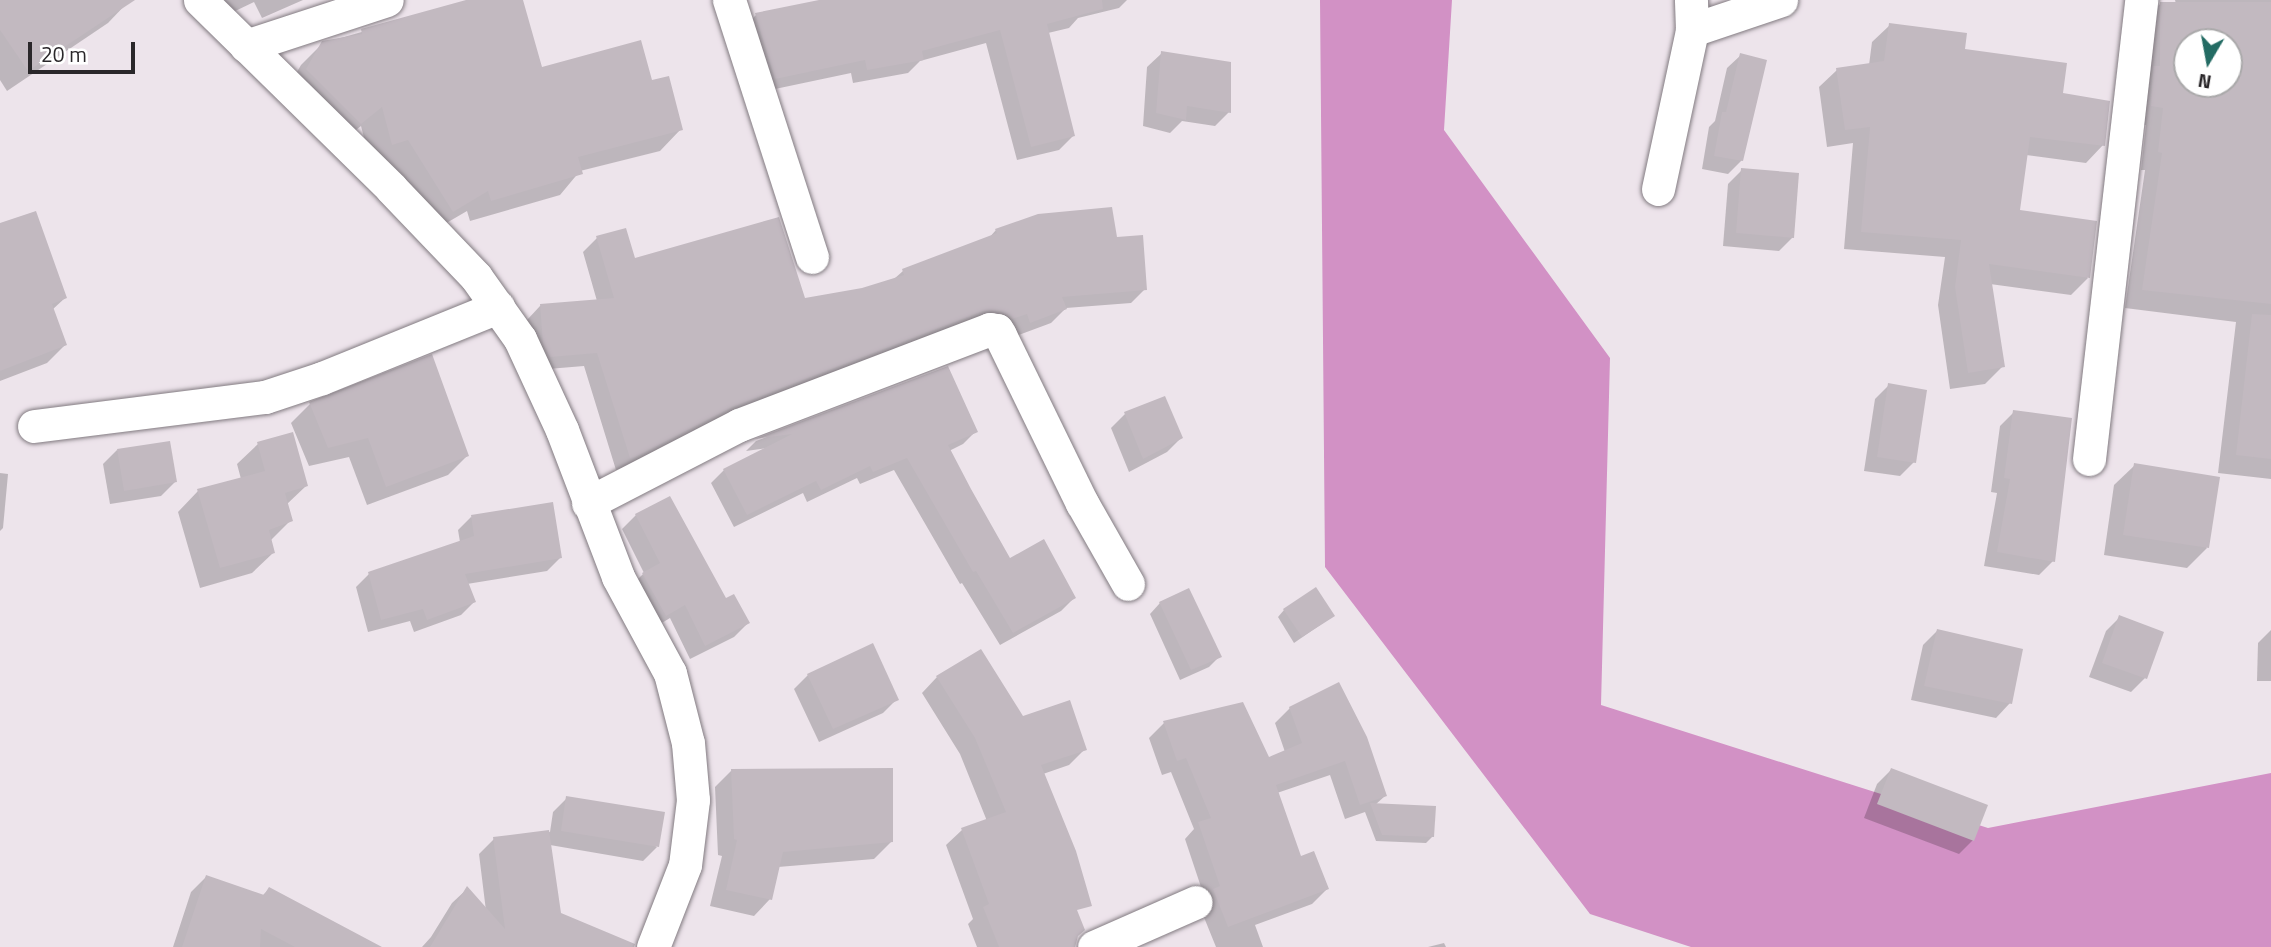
<!DOCTYPE html>
<html>
<head>
<meta charset="utf-8">
<style>
  body { margin:0 }
  #map { position:relative; width:2271px; height:947px; overflow:hidden; background:#ede4eb; font-family:"Titillium Web",sans-serif }
  div>[style] { position:absolute }
  .forest>* { inset:0; background:#d291c5 }
  .shadow>* { inset:0; background:#0003 }
  .building>* { inset:0; background:#c2b9c0 }
  .roads { filter:drop-shadow(0 0 2px #827b81) drop-shadow(0 0 2px #827b81) }
  .street>* { height:33px; margin:-16.5px; padding:0 16.5px; transform-origin:16.5px; border-radius:16.5px; background:#fff }
  span { translate:-50% -50%; white-space:nowrap; text-align:center; line-height:1.15; -webkit-text-stroke:7px #fff; paint-order:stroke }
  .north { position:absolute; left:2173px; top:28px; width:70px; height:70px; box-sizing:border-box; background:#fff; border:2px solid #aaa9aa; border-radius:50%; rotate:190deg; font-size:19px; font-weight:700; line-height:28px; text-align:center; color:#2a272a }
  .north::after { content:''; display:block; margin:auto; width:24px; height:32px; background:#236b63; clip-path:polygon(50% 0,100% 100%,50% 72%,0 100%) }
  .scale { position:absolute; left:28px; top:42px; width:107px; height:32px; box-sizing:border-box; border:4px solid #2a272a; border-top:0; padding-left:9px; font-size:21px; line-height:24px; white-space:nowrap; color:#2a272a; -webkit-text-stroke:5px #fff; paint-order:stroke }
</style>
</head>
<body>
<div id="map">
  <div class="forest">
    <div style="clip-path:polygon(1320px 0,1452px 0,1444px 130px,1610px 358px,1601px 705px,1988px 828px,2271px 773px,2271px 947px,1691px 947px,1590px 914px,1325px 567px)"></div>
  </div>
  <div class="shadow">
    <div style="clip-path:polygon(0 0,127px 0,128px 2px,108px 23px,7px 91px,0 80px)"></div>
    <div style="clip-path:polygon(223px 0,303px 0,262px 18px,254px 2px,229px 14px)"></div>
    <div style="clip-path:polygon(474px 0,522px 0,541px 69px,651px 82px,681px 129px,660px 151px,580px 171px,560px 195px,470px 221px,467px 211px,431px 232px,371px 165px,361px 126px,338px 144px,286px 91px,301px 65px,323px 43px)"></div>
    <div style="clip-path:polygon(827px 0,1127px 0,1119px 8px,1078px 18px,1069px 28px,1048px 33px,1073px 136px,1059px 150px,1017px 160px,986px 43px,920px 61px,908px 73px,853px 83px,851px 73px,761px 92px,742px 29px,756px 15px)"></div>
    <div style="clip-path:polygon(evenodd,2175px 0,2271px 0,2271px 479px,2218px 473px,2236px 322px,2125px 308px,2145px 170px,2141px 170px,2146px 125px,2134px 124px,2143px 22px,2161px 3px,2176px 4px,2175px 0,2187px 42px,2229px 42px,2229px 84px,2187px 84px,2187px 42px)"></div>
    <div style="clip-path:polygon(1890px 25px,1963px 50px,2061px 95px,2103px 145px,2086px 163px,2026px 155px,2018px 211px,2088px 278px,2071px 295px,1990px 284px,2003px 366px,1985px 384px,1950px 389px,1938px 305px,1945px 257px,1844px 249px,1853px 143px,1827px 147px,1819px 87px,1837px 70px,1869px 65px,1872px 42px)"></div>
    <div style="clip-path:polygon(1162px 53px,1229px 112px,1215px 126px,1182px 121px,1170px 133px,1143px 126px,1147px 67px)"></div>
    <div style="clip-path:polygon(1741px 55px,1742px 160px,1728px 174px,1702px 169px,1709px 127px,1715px 121px,1727px 68px)"></div>
    <div style="clip-path:polygon(1742px 170px,1793px 237px,1779px 251px,1723px 246px,1728px 184px)"></div>
    <div style="clip-path:polygon(0 224px,65px 298px,52px 310px,65px 345px,47px 363px,0 381px)"></div>
    <div style="clip-path:polygon(996px 230px,1116px 239px,1145px 289px,1131px 303px,1066px 308px,1051px 323px,1016px 336px,616px 470px,584px 366px,536px 370px,527px 320px,540px 306px,597px 301px,583px 252px,597px 238px,633px 261px,804px 300px,862px 290px,894px 279px,903px 271px,988px 239px)"></div>
    <div style="clip-path:polygon(947px 368px,976px 431px,963px 444px,949px 451px,1009px 560px,1074px 598px,1061px 611px,1000px 645px,962px 583px,960px 584px,894px 470px,860px 484px,857px 478px,807px 502px,803px 493px,734px 527px,711px 483px,724px 470px,767px 448px,746px 451px,756px 441px)"></div>
    <div style="clip-path:polygon(1889px 385px,1914px 462px,1900px 476px,1864px 471px,1875px 399px)"></div>
    <div style="clip-path:polygon(310px 404px,467px 456px,448px 475px,367px 505px,349px 457px,309px 466px,291px 423px)"></div>
    <div style="clip-path:polygon(2014px 412px,2053px 561px,2039px 575px,1984px 566px,1997px 493px,1991px 492px,2000px 426px)"></div>
    <div style="clip-path:polygon(1125px 414px,1181px 438px,1167px 452px,1129px 472px,1111px 428px)"></div>
    <div style="clip-path:polygon(258px 444px,306px 486px,286px 505px,291px 520px,270px 541px,273px 553px,252px 573px,200px 588px,178px 512px,198px 491px,241px 479px,237px 464px)"></div>
    <div style="clip-path:polygon(117px 450px,175px 482px,161px 496px,110px 504px,103px 464px)"></div>
    <div style="clip-path:polygon(2135px 465px,2207px 548px,2187px 568px,2104px 555px,2114px 485px)"></div>
    <div style="clip-path:polygon(0 473px,8px 474px,3px 528px,0 531px)"></div>
    <div style="clip-path:polygon(636px 515px,748px 623px,734px 637px,690px 659px,670px 618px,652px 629px,629px 588px,644px 573px,622px 529px)"></div>
    <div style="clip-path:polygon(471px 517px,560px 558px,547px 571px,467px 584px,474px 602px,461px 615px,414px 632px,410px 621px,368px 632px,356px 587px,369px 574px,460px 542px,458px 530px)"></div>
    <div style="clip-path:polygon(1160px 603px,1219px 657px,1209px 667px,1180px 680px,1150px 614px)"></div>
    <div style="clip-path:polygon(1284px 610px,1333px 616px,1294px 643px,1278px 617px)"></div>
    <div style="clip-path:polygon(2120px 617px,2145px 678px,2131px 692px,2089px 677px,2106px 631px)"></div>
    <div style="clip-path:polygon(2271px 630px,2271px 681px,2257px 681px,2258px 643px)"></div>
    <div style="clip-path:polygon(1937px 631px,2010px 703px,1996px 718px,1911px 700px,1923px 645px)"></div>
    <div style="clip-path:polygon(808px 675px,897px 699px,883px 713px,819px 742px,794px 689px)"></div>
    <div style="clip-path:polygon(937px 677px,1085px 749px,1069px 765px,1043px 774px,1073px 947px,977px 947px,968px 924px,973px 919px,946px 845px,962px 830px,987px 821px,960px 754px,922px 693px)"></div>
    <div style="clip-path:polygon(1242px 704px,1268px 759px,1285px 752px,1275px 723px,1290px 708px,1385px 796px,1375px 805px,1433px 836px,1426px 843px,1376px 841px,1365px 812px,1345px 819px,1330px 775px,1277px 793px,1300px 858px,1327px 889px,1312px 904px,1255px 925px,1263px 947px,1216px 947px,1199px 905px,1205px 899px,1185px 839px,1194px 829px,1171px 772px,1162px 775px,1149px 738px,1164px 723px)"></div>
    <div style="clip-path:polygon(1891px 770px,1973px 840px,1959px 854px,1864px 818px,1877px 784px)"></div>
    <div style="clip-path:polygon(731px 771px,891px 842px,874px 859px,778px 867px,770px 899px,754px 916px,710px 906px,722px 856px,718px 855px,715px 787px)"></div>
    <div style="clip-path:polygon(567px 798px,657px 847px,643px 861px,550px 845px,560px 914px,603px 947px,422px 947px,431px 937px,452px 903px,467px 889px,486px 911px,479px 854px,494px 839px,550px 832px,553px 812px)"></div>
    <div style="clip-path:polygon(206px 877px,262px 896px,269px 889px,344px 947px,173px 947px,191px 892px)"></div>
    <div style="clip-path:polygon(1444px 943px,1446px 947px,1428px 947px)"></div>
  </div>
  <div class="building">
    <div style="clip-path:polygon(0 0,135px 0,28px 71px,0 30px)"></div>
    <div style="clip-path:polygon(466px 0,523px 0,542px 67px,641px 40px,652px 80px,669px 76px,683px 130px,578px 157px,583px 174px,491px 201px,488px 191px,453px 212px,408px 140px,392px 145px,382px 107px,361px 124px,306px 69px,322px 41px,362px 34px,361px 29px)"></div>
    <div style="clip-path:polygon(819px 0,1102px 0,1103px 9px,1047px 24px,1075px 136px,1031px 147px,1000px 30px,922px 51px,924px 60px,867px 70px,865px 60px,775px 79px,755px 13px)"></div>
    <div style="clip-path:polygon(evenodd,2160px 2px,2271px 2px,2271px 304px,2142px 290px,2162px 153px,2158px 152px,2163px 108px,2151px 106px,2153px 66px,2160px 66px,2160px 2px,2187px 42px,2229px 42px,2229px 84px,2187px 84px,2187px 42px)"></div>
    <div style="clip-path:polygon(1889px 23px,1967px 33px,1965px 49px,2067px 63px,2063px 93px,2110px 101px,2105px 146px,2030px 137px,2020px 210px,2097px 221px,2090px 278px,1989px 264px,2005px 367px,1968px 373px,1955px 287px,1961px 240px,1861px 232px,1870px 127px,1845px 130px,1836px 68px,1884px 61px)"></div>
    <div style="clip-path:polygon(1161px 51px,1231px 62px,1231px 113px,1187px 106px,1186px 120px,1156px 113px)"></div>
    <div style="clip-path:polygon(1740px 53px,1767px 60px,1743px 161px,1714px 156px,1722px 112px,1726px 112px)"></div>
    <div style="clip-path:polygon(1741px 168px,1799px 173px,1794px 238px,1736px 233px)"></div>
    <div style="clip-path:polygon(1112px 207px,1117px 237px,1143px 235px,1147px 290px,1062px 297px,1067px 309px,1030px 323px,1027px 314px,1012px 319px,1000px 311px,983px 311px,732px 407px,635px 457px,630px 458px,597px 353px,550px 357px,543px 344px,540px 304px,614px 298px,596px 236px,626px 228px,635px 258px,779px 217px,805px 298px,862px 288px,904px 275px,902px 269px,997px 233px,995px 229px,1038px 214px)"></div>
    <div style="clip-path:polygon(36px 211px,67px 298px,52px 304px,67px 345px,0 371px,0 223px)"></div>
    <div style="clip-path:polygon(2252px 314px,2271px 315px,2271px 459px,2236px 455px)"></div>
    <div style="clip-path:polygon(432px 354px,469px 456px,386px 487px,368px 438px,328px 448px,309px 402px)"></div>
    <div style="clip-path:polygon(948px 366px,978px 432px,948px 445px,971px 489px,1010px 558px,1044px 539px,1076px 598px,1013px 633px,976px 571px,973px 572px,907px 458px,873px 472px,870px 466px,821px 490px,816px 481px,747px 515px,723px 469px,792px 434px,755px 439px)"></div>
    <div style="clip-path:polygon(1888px 383px,1927px 390px,1916px 463px,1877px 457px)"></div>
    <div style="clip-path:polygon(1165px 396px,1183px 438px,1143px 459px,1124px 412px)"></div>
    <div style="clip-path:polygon(2013px 410px,2072px 418px,2055px 562px,1997px 552px,2010px 479px,2004px 478px)"></div>
    <div style="clip-path:polygon(293px 432px,308px 486px,285px 493px,293px 521px,269px 530px,275px 553px,220px 568px,197px 489px,265px 471px,257px 442px)"></div>
    <div style="clip-path:polygon(170px 441px,177px 482px,124px 491px,117px 449px)"></div>
    <div style="clip-path:polygon(2134px 463px,2220px 477px,2209px 548px,2123px 535px)"></div>
    <div style="clip-path:polygon(670px 496px,726px 598px,734px 594px,750px 623px,705px 646px,685px 605px,666px 616px,642px 573px,660px 563px,635px 514px)"></div>
    <div style="clip-path:polygon(553px 502px,562px 558px,465px 574px,476px 602px,427px 620px,423px 609px,381px 620px,368px 572px,474px 536px,471px 515px)"></div>
    <div style="clip-path:polygon(1316px 587px,1335px 616px,1302px 637px,1283px 609px)"></div>
    <div style="clip-path:polygon(1189px 588px,1222px 657px,1191px 670px,1159px 602px)"></div>
    <div style="clip-path:polygon(2119px 615px,2164px 632px,2147px 679px,2102px 663px)"></div>
    <div style="clip-path:polygon(1937px 629px,2023px 649px,2012px 704px,1924px 686px)"></div>
    <div style="clip-path:polygon(873px 643px,899px 700px,833px 729px,807px 674px)"></div>
    <div style="clip-path:polygon(981px 649px,1023px 716px,1070px 700px,1087px 750px,1041px 765px,1076px 851px,1092px 906px,1077px 910px,1085px 930px,1078px 936px,1075px 947px,999px 947px,983px 907px,989px 904px,961px 828px,1006px 812px,975px 738px,936px 676px)"></div>
    <div style="clip-path:polygon(1339px 682px,1367px 737px,1387px 796px,1360px 805px,1345px 761px,1276px 785px,1301px 856px,1314px 851px,1329px 889px,1228px 927px,1213px 889px,1220px 886px,1198px 822px,1211px 818px,1186px 758px,1177px 761px,1163px 721px,1243px 702px,1269px 757px,1302px 743px,1289px 707px)"></div>
    <div style="clip-path:polygon(893px 768px,893px 842px,783px 852px,772px 900px,726px 890px,737px 840px,734px 839px,731px 769px)"></div>
    <div style="clip-path:polygon(1891px 768px,1988px 805px,1974px 841px,1877px 804px)"></div>
    <div style="clip-path:polygon(566px 796px,665px 812px,659px 847px,561px 831px)"></div>
    <div style="clip-path:polygon(1370px 803px,1436px 806px,1434px 837px,1382px 835px)"></div>
    <div style="clip-path:polygon(549px 830px,561px 913px,635px 944px,634px 947px,430px 947px,467px 886px,505px 929px,493px 837px)"></div>
    <div style="clip-path:polygon(206px 875px,264px 895px,269px 887px,382px 947px,295px 947px,261px 929px,260px 947px,182px 947px)"></div>
  </div>
  <div class="roads">
    <div class="street">
      <div style="left:200px;top:0;width:268px;rotate:44.5deg"></div>
      <div style="left:391px;top:188px;width:123px;rotate:46.3deg"></div>
      <div style="left:476px;top:277px;width:76px;rotate:54.6deg"></div>
      <div style="left:520px;top:339px;width:100px;rotate:65.2deg"></div>
      <div style="left:562px;top:430px;width:157px;rotate:69.1deg"></div>
      <div style="left:618px;top:577px;width:109px;rotate:61.6deg"></div>
      <div style="left:670px;top:673px;width:72px;rotate:75.6deg"></div>
      <div style="left:688px;top:743px;width:57px;rotate:85deg"></div>
      <div style="left:693px;top:800px;width:65px;rotate:97deg"></div>
      <div style="left:685px;top:865px;width:88px;rotate:111.3deg"></div>
      <div style="left:729px;top:0;width:270px;rotate:72.1deg"></div>
      <div style="left:1692px;top:30px;width:94px;rotate:-18.6deg"></div>
      <div style="left:246px;top:46px;width:148px;rotate:-18.1deg"></div>
      <div style="left:1658px;top:189px;width:163px;rotate:-77.9deg"></div>
      <div style="left:1692px;top:30px;width:30px;rotate:-92deg"></div>
      <div style="left:34px;top:426px;width:233px;rotate:-7.2deg"></div>
      <div style="left:265px;top:397px;width:60px;rotate:-18.4deg"></div>
      <div style="left:322px;top:378px;width:190px;rotate:-22deg"></div>
      <div style="left:2089px;top:459px;width:462px;rotate:-83.5deg"></div>
      <div style="left:588px;top:503px;width:170px;rotate:-27.3deg"></div>
      <div style="left:739px;top:425px;width:269px;rotate:-20.9deg"></div>
      <div style="left:990px;top:329px;width:7px;rotate:8deg"></div>
      <div style="left:997px;top:330px;width:6px;rotate:59deg"></div>
      <div style="left:1000px;top:335px;width:187px;rotate:64deg"></div>
      <div style="left:1082px;top:503px;width:93px;rotate:60.4deg"></div>
      <div style="left:1094px;top:947px;width:111px;rotate:-23.8deg"></div>
    </div>
  </div>
  <div class="north">N</div>
  <div class="scale">20 m</div>
</div>
</body>
</html>
